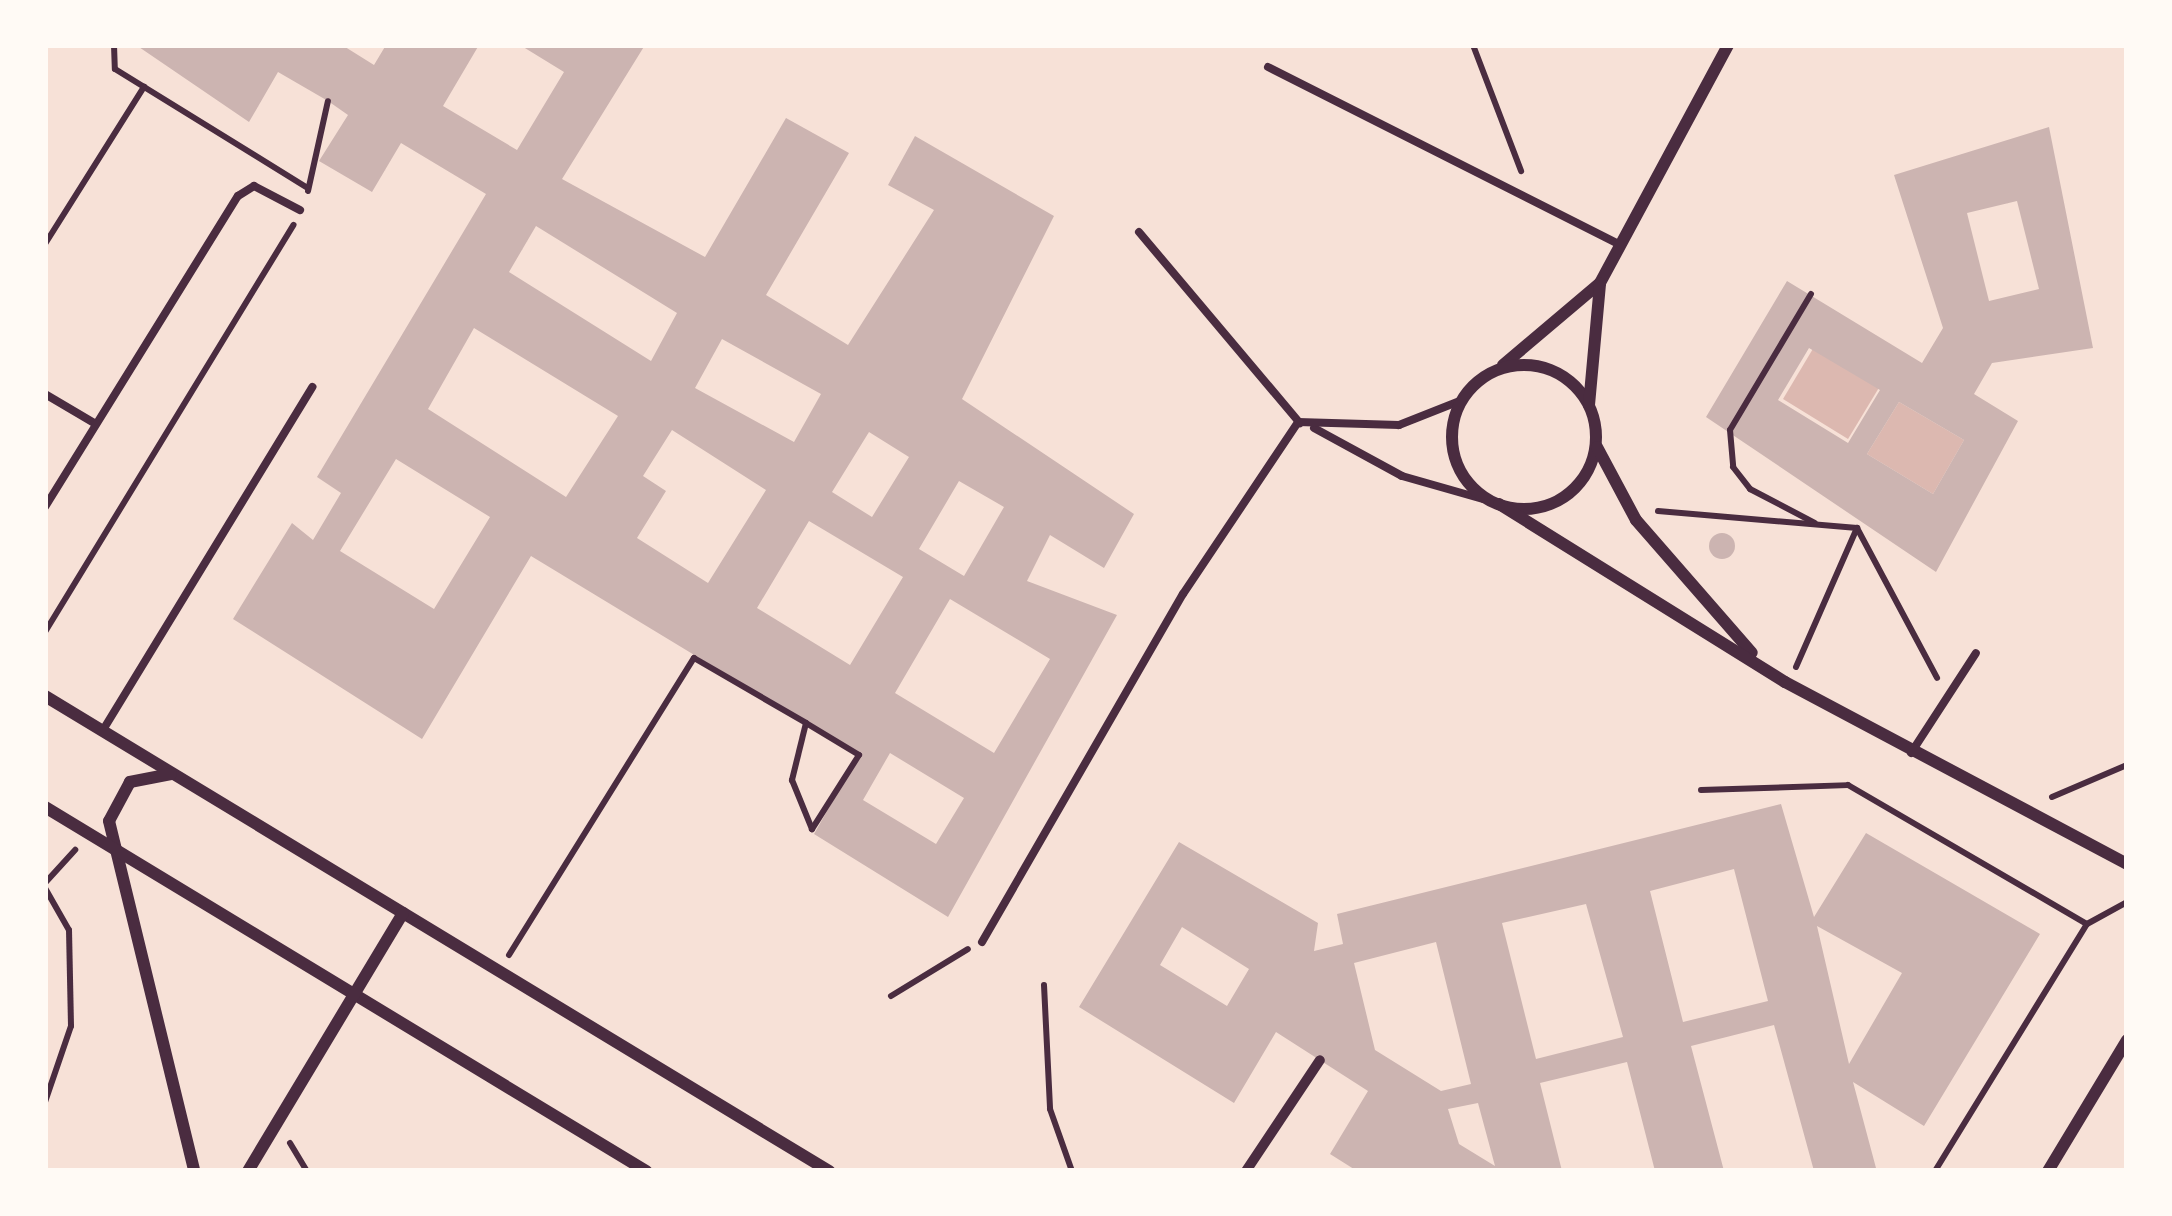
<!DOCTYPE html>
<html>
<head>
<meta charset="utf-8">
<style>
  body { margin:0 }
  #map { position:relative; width:2172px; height:1216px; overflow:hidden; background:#f7e1d7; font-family:"Golos Text",sans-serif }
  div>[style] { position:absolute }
  .water>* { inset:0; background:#dcb8b0 }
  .building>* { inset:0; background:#ccb4b1 }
  .round { border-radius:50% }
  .path>* { height:6px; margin:-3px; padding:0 3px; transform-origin:3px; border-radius:3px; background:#4a2c40 }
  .service>* { height:8px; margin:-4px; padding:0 4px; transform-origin:4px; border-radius:4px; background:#4a2c40 }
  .pedestrian>* { height:10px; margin:-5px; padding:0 5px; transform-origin:5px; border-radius:5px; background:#4a2c40 }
  .minor>* { height:12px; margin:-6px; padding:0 6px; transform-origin:6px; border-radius:6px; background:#4a2c40 }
  .minor>.ring { margin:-6px; padding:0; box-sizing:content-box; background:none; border:12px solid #4a2c40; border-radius:50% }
  span { translate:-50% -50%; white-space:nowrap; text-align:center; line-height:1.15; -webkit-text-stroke:12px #fffaf5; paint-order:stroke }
  .frame { position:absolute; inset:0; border:48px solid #fffaf5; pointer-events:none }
</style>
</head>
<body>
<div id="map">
  <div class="water">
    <div style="clip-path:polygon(1814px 347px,1880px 386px,1848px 439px,1783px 399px)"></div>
    <div style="clip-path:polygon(1899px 402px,1964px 440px,1933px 494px,1867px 454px)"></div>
  </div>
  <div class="building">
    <div style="clip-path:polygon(evenodd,136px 45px,342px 45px,374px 65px,386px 45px,479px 45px,443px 106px,517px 150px,564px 72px,520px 45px,645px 45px,562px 179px,705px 257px,786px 118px,849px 153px,766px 295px,848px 345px,934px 210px,888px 185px,915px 136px,1054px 216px,962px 399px,1134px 514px,1104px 568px,1050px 535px,1027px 581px,1117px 615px,948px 917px,814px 834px,859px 755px,531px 556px,422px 739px,233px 619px,292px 523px,313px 540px,341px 493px,317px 477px,486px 194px,401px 143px,372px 192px,319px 161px,348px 115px,328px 101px,278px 72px,249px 122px,136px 45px,536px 226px,677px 313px,651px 361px,509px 272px,536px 226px,136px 45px,474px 328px,618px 416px,566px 497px,428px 409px,474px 328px,136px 45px,722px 339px,821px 394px,794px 442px,695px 388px,722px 339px,136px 45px,672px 430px,766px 490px,708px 583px,637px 538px,666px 491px,643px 476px,672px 430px,136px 45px,869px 432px,909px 457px,872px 517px,832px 492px,869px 432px,136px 45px,396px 459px,490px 517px,434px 609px,340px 551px,396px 459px,136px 45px,959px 481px,1004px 507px,964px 576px,919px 549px,959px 481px,136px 45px,809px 521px,903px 577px,850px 665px,757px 608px,809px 521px,136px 45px,950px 599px,1050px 659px,994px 753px,895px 693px,950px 599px,136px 45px,890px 753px,964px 798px,936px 844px,863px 800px,890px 753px)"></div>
    <div style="clip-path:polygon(evenodd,2049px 127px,2093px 348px,1992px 363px,1974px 394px,2018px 421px,1936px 572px,1706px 417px,1787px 281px,1922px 363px,1943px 328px,1894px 175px,2049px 127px,2017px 201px,2039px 289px,1989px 301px,1967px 213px,2017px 201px,2049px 127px,1809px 348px,1880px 390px,1848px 443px,1778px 400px,1809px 348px,2049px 127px,1899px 402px,1964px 440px,1933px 494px,1867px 454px,1899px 402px)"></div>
    <div class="round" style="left:1709px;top:533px;width:26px;height:26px"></div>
    <div style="clip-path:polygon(evenodd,1781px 804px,1814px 917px,1866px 833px,2040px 934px,1924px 1126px,1853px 1082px,1876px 1168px,1814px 1171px,1774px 1025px,1691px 1046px,1724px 1171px,1655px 1171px,1627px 1062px,1540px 1083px,1562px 1171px,1357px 1171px,1330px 1154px,1368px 1091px,1276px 1032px,1234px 1103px,1079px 1007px,1179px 842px,1318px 923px,1314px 951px,1343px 944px,1337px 914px,1781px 804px,1734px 869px,1768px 1001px,1683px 1022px,1650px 891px,1734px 869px,1781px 804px,1586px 904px,1623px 1037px,1536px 1059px,1502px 923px,1586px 904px,1781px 804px,1817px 926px,1902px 973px,1849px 1064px,1817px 926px,1781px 804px,1182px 927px,1249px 969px,1227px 1006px,1160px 965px,1182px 927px,1781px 804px,1436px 942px,1471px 1084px,1441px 1091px,1375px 1050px,1354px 963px,1436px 942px,1781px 804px,1478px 1103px,1495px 1166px,1459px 1144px,1448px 1109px,1478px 1103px)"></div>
  </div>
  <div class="path">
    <div style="left:114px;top:45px;width:24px;rotate:88deg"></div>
    <div style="left:115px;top:69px;width:225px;rotate:31.7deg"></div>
    <div style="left:1473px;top:45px;width:135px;rotate:69.1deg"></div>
    <div style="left:308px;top:191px;width:92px;rotate:-77.5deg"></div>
    <div style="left:45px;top:244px;width:186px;rotate:-57.8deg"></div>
    <div style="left:1811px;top:294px;width:158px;rotate:120.8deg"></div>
    <div style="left:1730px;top:430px;width:37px;rotate:85deg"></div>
    <div style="left:1733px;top:467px;width:28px;rotate:52deg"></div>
    <div style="left:1750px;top:489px;width:73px;rotate:27.6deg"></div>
    <div style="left:1658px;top:511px;width:200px;rotate:4.9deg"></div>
    <div style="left:1857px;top:528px;width:170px;rotate:61.9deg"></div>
    <div style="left:45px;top:632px;width:477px;rotate:-58.6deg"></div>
    <div style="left:1796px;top:667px;width:152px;rotate:-66.3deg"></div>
    <div style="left:806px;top:723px;width:62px;rotate:31.1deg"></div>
    <div style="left:859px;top:755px;width:88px;rotate:122.4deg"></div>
    <div style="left:1701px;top:790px;width:147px;rotate:-1.9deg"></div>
    <div style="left:1848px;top:785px;width:276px;rotate:30.2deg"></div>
    <div style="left:2052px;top:797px;width:82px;rotate:-23.1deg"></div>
    <div style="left:45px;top:883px;width:45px;rotate:-47.7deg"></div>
    <div style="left:45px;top:888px;width:48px;rotate:60.3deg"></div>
    <div style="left:69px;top:930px;width:96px;rotate:88.8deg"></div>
    <div style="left:71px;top:1026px;width:80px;rotate:108.9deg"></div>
    <div style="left:509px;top:955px;width:350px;rotate:-58.1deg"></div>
    <div style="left:694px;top:658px;width:129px;rotate:30.1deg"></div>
    <div style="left:806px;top:723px;width:59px;rotate:103.8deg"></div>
    <div style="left:792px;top:780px;width:53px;rotate:67.8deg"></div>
    <div style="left:1044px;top:985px;width:124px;rotate:87.2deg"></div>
    <div style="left:1050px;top:1109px;width:66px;rotate:70.5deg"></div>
    <div style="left:891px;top:996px;width:90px;rotate:-31.4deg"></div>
    <div style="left:290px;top:1143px;width:33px;rotate:59deg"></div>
    <div style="left:1935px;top:1171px;width:290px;rotate:-58.4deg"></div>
    <div style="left:2087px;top:924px;width:46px;rotate:-28.8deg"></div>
  </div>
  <div class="service">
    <div style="left:1268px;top:67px;width:393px;rotate:26.8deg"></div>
    <div style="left:1139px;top:232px;width:250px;rotate:49.9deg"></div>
    <div style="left:45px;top:394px;width:59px;rotate:30.5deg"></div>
    <div style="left:1314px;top:428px;width:100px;rotate:28.6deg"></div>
    <div style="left:1402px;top:476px;width:84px;rotate:15.9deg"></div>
    <div style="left:45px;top:507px;width:366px;rotate:-58.2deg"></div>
    <div style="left:238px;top:196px;width:19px;rotate:-32deg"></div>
    <div style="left:254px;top:186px;width:52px;rotate:27.6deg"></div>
    <div style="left:103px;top:730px;width:402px;rotate:-58.6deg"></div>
    <div style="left:1911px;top:753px;width:119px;rotate:-57deg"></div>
    <div style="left:982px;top:942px;width:402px;rotate:-60deg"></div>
    <div style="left:1183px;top:594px;width:207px;rotate:-56.2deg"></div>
    <div style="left:1298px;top:422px;width:101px;rotate:1.7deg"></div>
    <div style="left:1399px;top:425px;width:68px;rotate:-21.6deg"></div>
  </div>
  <div class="pedestrian">
    <div style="left:1246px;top:1171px;width:133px;rotate:-56.3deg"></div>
  </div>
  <div class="minor">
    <div style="left:1503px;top:365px;width:127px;rotate:-40.2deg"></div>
    <div style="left:1600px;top:283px;width:270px;rotate:-61.7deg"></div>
    <div class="ring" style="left:1452px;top:365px;width:132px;height:132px"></div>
    <div style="left:1589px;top:405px;width:122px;rotate:-84.8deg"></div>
    <div style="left:1597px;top:447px;width:83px;rotate:61.9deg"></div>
    <div style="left:1636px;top:520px;width:176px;rotate:48.9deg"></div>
    <div style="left:1499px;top:504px;width:337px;rotate:31.9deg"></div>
    <div style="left:1785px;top:682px;width:387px;rotate:28deg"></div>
    <div style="left:45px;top:696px;width:917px;rotate:31.21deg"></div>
    <div style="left:171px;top:774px;width:42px;rotate:169deg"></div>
    <div style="left:130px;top:782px;width:44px;rotate:118.3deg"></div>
    <div style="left:109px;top:821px;width:360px;rotate:76.3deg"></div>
    <div style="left:45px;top:807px;width:703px;rotate:31.2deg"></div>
    <div style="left:248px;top:1171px;width:301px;rotate:-59deg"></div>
    <div style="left:2048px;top:1171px;width:153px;rotate:-58.9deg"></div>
  </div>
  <div class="frame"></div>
</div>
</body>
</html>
